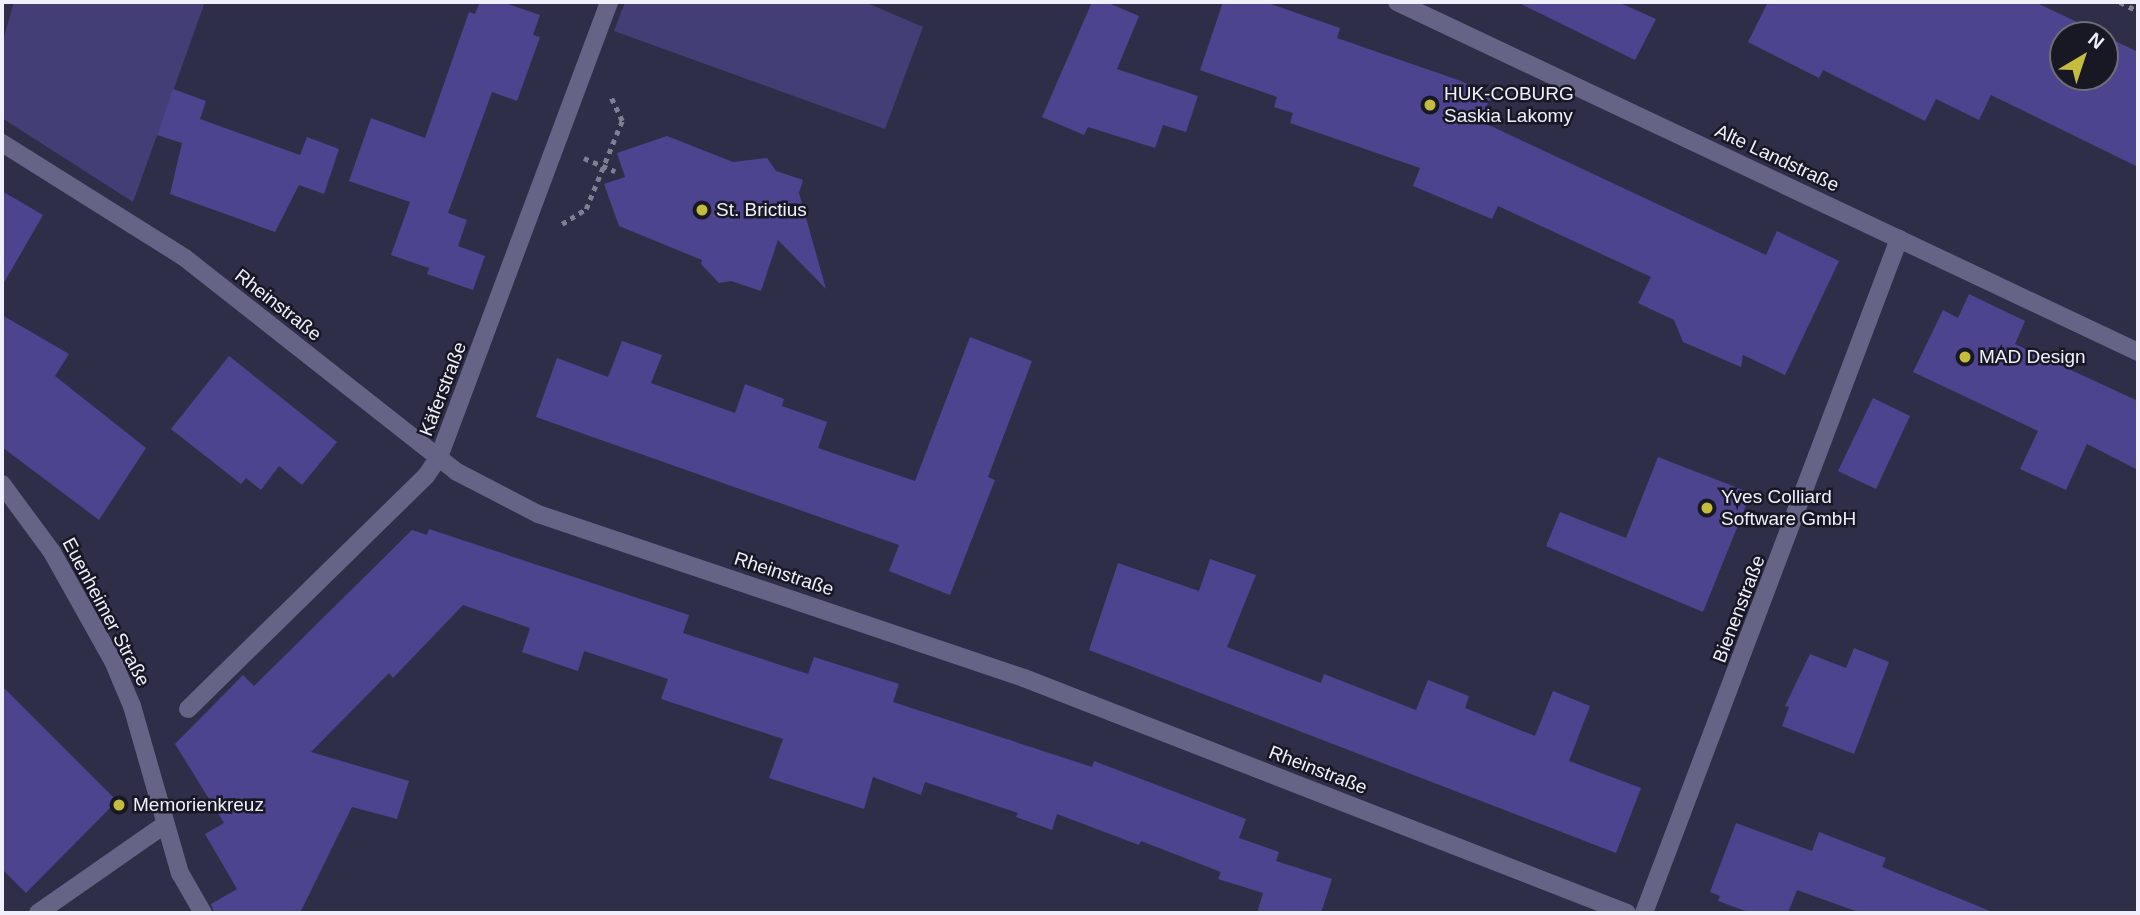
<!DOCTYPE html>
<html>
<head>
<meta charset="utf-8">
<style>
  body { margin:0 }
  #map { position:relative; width:2140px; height:915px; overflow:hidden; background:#2f2e49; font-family:Helvetica,sans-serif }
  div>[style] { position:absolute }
  .green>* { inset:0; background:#433e75 }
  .building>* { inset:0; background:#4d448f }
  .path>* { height:4.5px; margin-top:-2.25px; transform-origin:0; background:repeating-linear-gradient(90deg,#7f7f94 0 5px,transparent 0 10px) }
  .minor>* { height:18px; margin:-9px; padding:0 9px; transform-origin:9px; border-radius:9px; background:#656486 }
  .dots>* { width:19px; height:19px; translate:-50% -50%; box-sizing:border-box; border:4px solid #181824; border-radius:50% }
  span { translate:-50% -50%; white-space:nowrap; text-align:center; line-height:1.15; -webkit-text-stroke:5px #181824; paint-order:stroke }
  .poi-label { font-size:19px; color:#efeffd }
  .left { translate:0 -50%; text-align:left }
  .street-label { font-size:19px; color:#efeffd }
  .frame { position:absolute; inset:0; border:4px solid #efeffd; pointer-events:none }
  .north { position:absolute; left:2049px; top:21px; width:70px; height:70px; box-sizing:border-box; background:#181824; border:2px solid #6e6e7b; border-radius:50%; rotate:39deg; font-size:19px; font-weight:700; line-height:28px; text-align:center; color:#efeffd }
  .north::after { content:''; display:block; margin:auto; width:24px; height:32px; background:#c5bc3d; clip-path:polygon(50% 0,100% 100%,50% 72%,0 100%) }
</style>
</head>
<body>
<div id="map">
  <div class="green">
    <div style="clip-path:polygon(14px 2px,205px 2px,133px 202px,2px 118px,2px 44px)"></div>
    <div style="clip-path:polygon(625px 2px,865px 2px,923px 27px,885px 129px,614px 31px)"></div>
  </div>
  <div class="building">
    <div style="clip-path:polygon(480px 2px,502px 2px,540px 15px,533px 35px,540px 37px,517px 101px,492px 92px,448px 213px,467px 220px,458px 246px,485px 256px,473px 290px,427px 274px,429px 268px,391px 255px,410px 202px,349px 181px,371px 118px,425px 138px,469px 12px,475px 14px)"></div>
    <div style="clip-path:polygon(1092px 2px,1106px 2px,1139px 16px,1117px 69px,1198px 96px,1186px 132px,1163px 125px,1155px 148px,1088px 127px,1084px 135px,1042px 117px)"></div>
    <div style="clip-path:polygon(1223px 2px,1265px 2px,1340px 28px,1337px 38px,1461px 81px,1491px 96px,1480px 121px,1766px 255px,1777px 231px,1839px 261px,1785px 375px,1743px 355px,1741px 367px,1683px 342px,1674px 320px,1638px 303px,1651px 277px,1498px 206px,1492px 219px,1413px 186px,1420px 168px,1290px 123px,1293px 113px,1274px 107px,1277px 97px,1200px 70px)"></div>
    <div style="clip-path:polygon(1517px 2px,1618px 2px,1656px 19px,1635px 60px)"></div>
    <div style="clip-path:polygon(1768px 2px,2035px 2px,2104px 35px,2063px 35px,2063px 77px,2105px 77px,2105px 36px,2138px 52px,2138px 167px,1991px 95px,1979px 120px,1936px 99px,1925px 121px,1823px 70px,1819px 78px,1748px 42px)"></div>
    <div style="clip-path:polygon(173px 89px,206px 101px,200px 119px,300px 155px,307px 137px,339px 149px,324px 194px,299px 185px,275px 232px,170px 194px,182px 143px,157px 135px)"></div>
    <div style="clip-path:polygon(667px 136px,733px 162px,767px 158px,776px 171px,803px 180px,799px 193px,826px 289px,778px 240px,761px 291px,731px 281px,719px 283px,701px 264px,702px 260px,619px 226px,604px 184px,625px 177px,617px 153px)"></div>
    <div style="clip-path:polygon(2px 191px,43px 215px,2px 286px)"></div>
    <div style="clip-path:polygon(1969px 294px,2025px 321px,2015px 344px,2138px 401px,2138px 470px,2087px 444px,2066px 490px,2020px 469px,2038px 431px,1913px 372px,1943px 310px,1958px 318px)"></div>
    <div style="clip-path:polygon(2px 315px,69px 354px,55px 376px,146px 448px,99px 520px,2px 447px)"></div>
    <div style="clip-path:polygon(970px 337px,1032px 361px,988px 477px,995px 480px,950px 595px,889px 571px,899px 545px,536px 417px,557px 358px,608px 377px,622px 341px,662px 355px,651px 383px,735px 413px,745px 384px,784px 399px,782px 406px,827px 422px,818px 448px,915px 481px)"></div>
    <div style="clip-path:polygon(229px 356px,337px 442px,302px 485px,279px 466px,261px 490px,246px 478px,241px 484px,171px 429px)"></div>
    <div style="clip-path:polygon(1873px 398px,1910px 416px,1876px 489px,1838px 471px)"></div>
    <div style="clip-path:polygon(1658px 457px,1751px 493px,1703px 612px,1546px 546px,1560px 512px,1626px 538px)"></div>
    <div style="clip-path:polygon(429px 529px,689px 615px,683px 633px,808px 674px,814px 657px,899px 684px,893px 702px,1092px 767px,1094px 761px,1246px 819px,1239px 838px,1279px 852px,1276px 861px,1332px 879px,1321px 913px,1257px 913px,1263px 893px,1218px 879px,1221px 872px,1141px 841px,1139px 845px,1057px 814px,1052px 830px,1016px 817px,1018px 813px,925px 782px,921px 795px,873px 777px,864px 809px,769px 778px,783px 739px,661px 699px,668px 679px,584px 651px,578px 671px,522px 652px,530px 628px,463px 605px,393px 678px,389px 673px,311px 752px,409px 781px,397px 819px,352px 807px,300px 913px,214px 913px,211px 904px,237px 889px,205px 834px,224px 823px,175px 744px,243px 675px,254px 686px,412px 530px,427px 535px)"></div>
    <div style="clip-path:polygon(1210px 559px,1256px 575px,1227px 647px,1321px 683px,1324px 674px,1416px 710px,1428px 680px,1469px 696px,1465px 708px,1535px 736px,1553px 691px,1590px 706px,1569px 761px,1641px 788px,1616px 853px,1089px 650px,1118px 563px,1199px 591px)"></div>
    <div style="clip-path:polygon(1854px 648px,1889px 662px,1854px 754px,1782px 726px,1789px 707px,1785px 706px,1810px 654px,1846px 668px)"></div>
    <div style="clip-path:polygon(2px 686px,117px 801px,26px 893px,2px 869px)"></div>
    <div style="clip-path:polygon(1736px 823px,1812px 851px,1819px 832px,1886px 858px,1882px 867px,1995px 913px,1861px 913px,1797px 890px,1788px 913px,1751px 913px,1718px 901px,1720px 896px,1710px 892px)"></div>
  </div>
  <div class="path">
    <div style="left:2120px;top:2px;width:20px;rotate:27deg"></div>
    <div style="left:584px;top:158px;width:34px;rotate:23deg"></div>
    <div style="left:562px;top:224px;width:28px;rotate:-32deg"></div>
    <div style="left:586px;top:209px;width:95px;rotate:-67.8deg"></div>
    <div style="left:622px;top:121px;width:29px;rotate:-115deg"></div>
  </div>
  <div class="minor">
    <div style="left:1397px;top:2px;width:820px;rotate:25.28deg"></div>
    <div style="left:2px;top:143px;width:216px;rotate:32.1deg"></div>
    <div style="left:185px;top:258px;width:346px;rotate:38.2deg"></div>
    <div style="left:457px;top:472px;width:91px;rotate:27.4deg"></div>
    <div style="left:538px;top:514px;width:513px;rotate:18.65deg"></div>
    <div style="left:1024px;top:678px;width:647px;rotate:21.29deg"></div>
    <div style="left:2px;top:484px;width:84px;rotate:53.7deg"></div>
    <div style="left:52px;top:552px;width:125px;rotate:60.8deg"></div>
    <div style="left:113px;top:661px;width:49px;rotate:67.1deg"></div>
    <div style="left:132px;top:706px;width:174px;rotate:74deg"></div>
    <div style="left:180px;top:873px;width:46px;rotate:60.1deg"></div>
    <div style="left:188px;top:709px;width:333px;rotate:-44.4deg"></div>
    <div style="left:426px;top:476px;width:23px;rotate:-56deg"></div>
    <div style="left:439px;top:457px;width:486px;rotate:-69.5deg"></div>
    <div style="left:38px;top:913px;width:154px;rotate:-34.9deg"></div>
    <div style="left:1644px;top:913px;width:721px;rotate:-69.28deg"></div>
  </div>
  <div class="dots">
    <div style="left:1430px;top:105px;background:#c5bc3d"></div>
    <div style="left:702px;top:210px;background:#c5bc3d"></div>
    <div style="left:1965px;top:357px;background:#c5bc3d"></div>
    <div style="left:1707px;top:508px;background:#c5bc3d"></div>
    <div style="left:119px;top:805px;background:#c5bc3d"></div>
  </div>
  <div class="poi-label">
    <span class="left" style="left:1444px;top:105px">HUK-COBURG<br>Saskia Lakomy</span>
    <span class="left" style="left:716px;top:210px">St. Brictius</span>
    <span class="left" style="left:1979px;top:357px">MAD Design</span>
    <span class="left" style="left:1721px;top:508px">Yves Colliard<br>Software GmbH</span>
    <span class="left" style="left:133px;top:805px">Memorienkreuz</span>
  </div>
  <div class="street-label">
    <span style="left:1777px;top:158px;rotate:25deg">Alte Landstraße</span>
    <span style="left:278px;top:305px;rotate:38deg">Rheinstraße</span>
    <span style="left:443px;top:389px;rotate:-69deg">Käferstraße</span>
    <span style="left:784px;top:574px;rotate:18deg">Rheinstraße</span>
    <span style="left:1739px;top:609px;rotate:-69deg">Bienenstraße</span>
    <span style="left:106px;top:612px;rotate:62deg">Euenheimer Straße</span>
    <span style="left:1318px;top:770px;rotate:21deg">Rheinstraße</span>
  </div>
  <div class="frame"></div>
  <div class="north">N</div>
</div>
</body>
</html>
